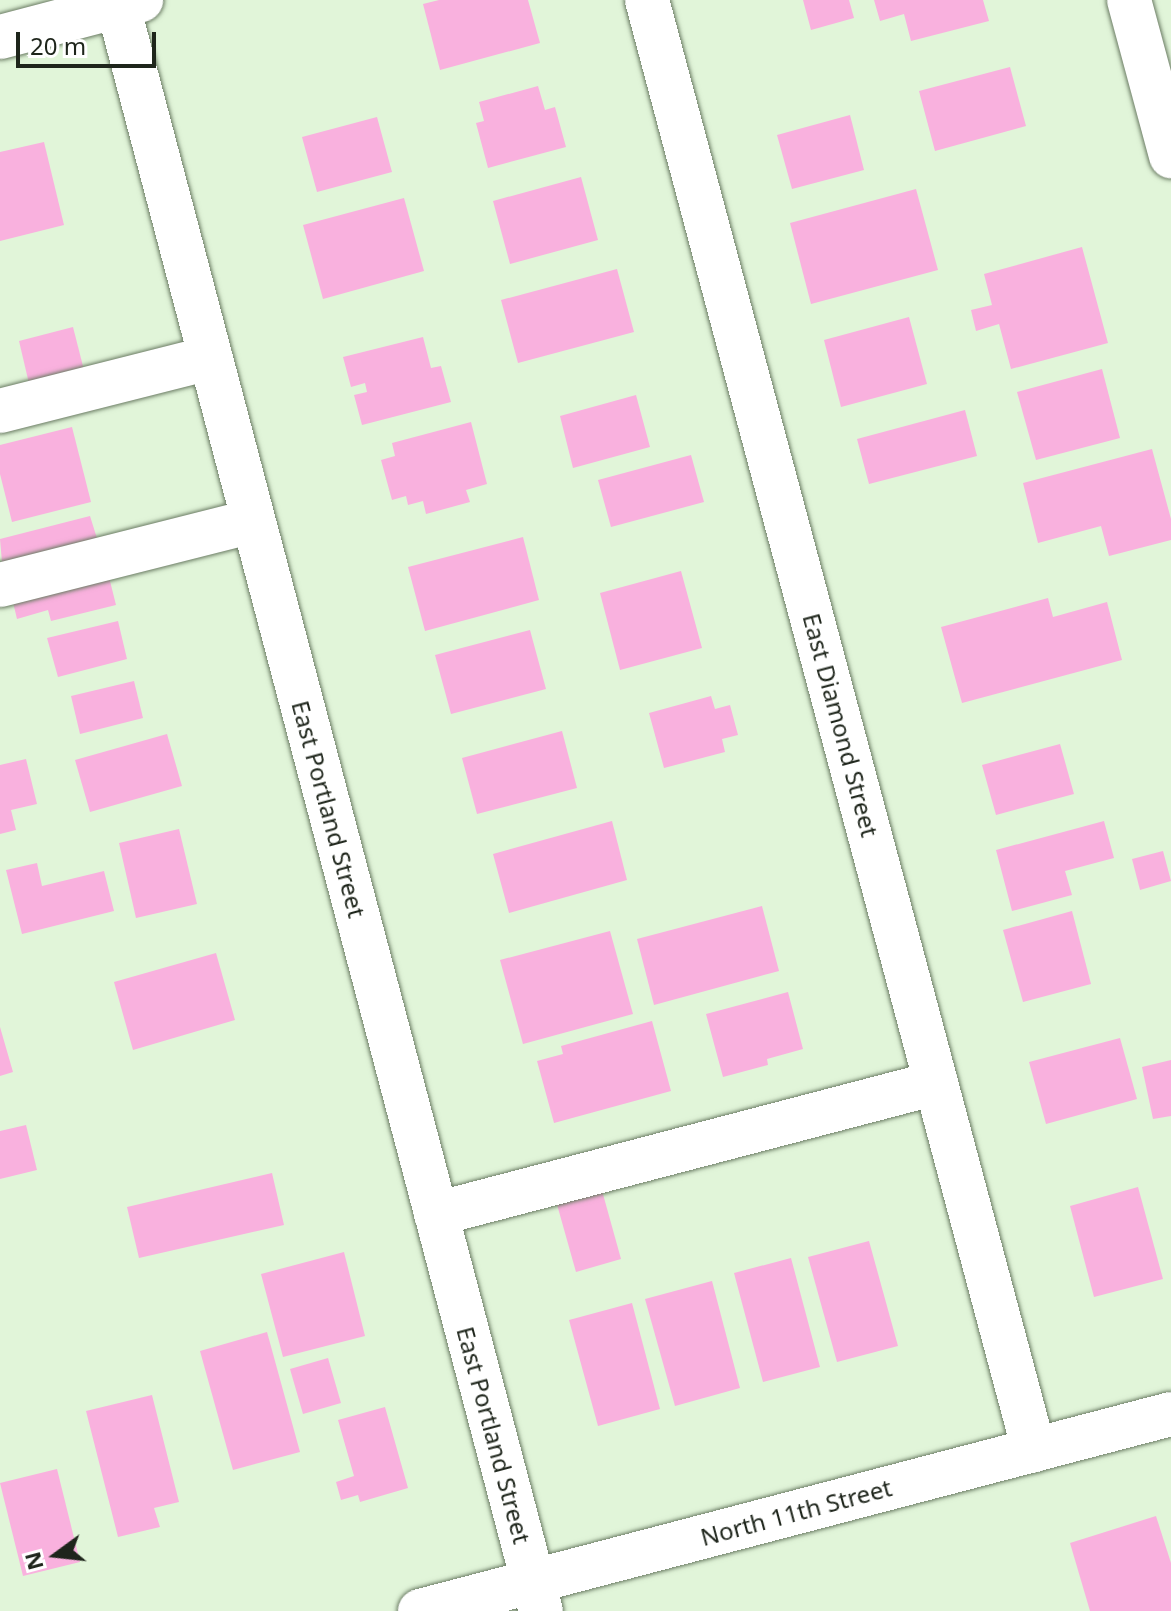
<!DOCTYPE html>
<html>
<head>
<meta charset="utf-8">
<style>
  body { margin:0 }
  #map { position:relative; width:1171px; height:1611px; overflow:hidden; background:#e1f5d9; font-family:"Noto Sans",sans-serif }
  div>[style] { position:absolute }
  .building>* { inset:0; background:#f9b1de }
  .roads { filter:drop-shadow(0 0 2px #6b7c64) drop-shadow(0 0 2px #6b7c64) }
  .minor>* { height:44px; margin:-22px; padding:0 22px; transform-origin:22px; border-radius:22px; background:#fff }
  span { translate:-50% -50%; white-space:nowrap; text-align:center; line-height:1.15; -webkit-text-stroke:6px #fff; paint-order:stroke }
  .street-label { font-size:24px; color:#1e251b }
  .north { position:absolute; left:16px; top:1515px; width:80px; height:80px; -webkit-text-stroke:6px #fff; paint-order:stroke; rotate:255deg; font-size:22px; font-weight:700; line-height:32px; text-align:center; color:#1e251b }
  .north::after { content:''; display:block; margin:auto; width:28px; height:36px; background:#1e251b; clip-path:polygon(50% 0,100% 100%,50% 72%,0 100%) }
  .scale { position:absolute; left:16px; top:32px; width:140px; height:36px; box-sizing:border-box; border:4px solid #1e251b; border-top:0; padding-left:10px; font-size:24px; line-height:28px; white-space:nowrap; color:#1e251b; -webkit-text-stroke:6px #fff; paint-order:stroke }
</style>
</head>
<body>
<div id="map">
  <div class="building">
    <div style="clip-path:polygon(439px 0,528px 0,540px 43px,440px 70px,423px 4px)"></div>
    <div style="clip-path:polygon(803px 0,849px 0,854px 18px,811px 30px)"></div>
    <div style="clip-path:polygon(874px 0,983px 0,989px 21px,911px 41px,904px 14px,880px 21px)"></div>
    <div style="clip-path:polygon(1010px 67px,1026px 126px,935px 151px,919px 91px)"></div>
    <div style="clip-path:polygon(538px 86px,545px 110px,555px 107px,566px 147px,488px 168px,476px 123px,484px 121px,479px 102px)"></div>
    <div style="clip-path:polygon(850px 115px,864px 170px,792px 189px,777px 135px)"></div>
    <div style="clip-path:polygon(377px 117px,392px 172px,317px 192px,302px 137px)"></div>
    <div style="clip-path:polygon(44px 142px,64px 225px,0 241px,0 152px)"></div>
    <div style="clip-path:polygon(581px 177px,598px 240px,510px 264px,493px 201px)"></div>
    <div style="clip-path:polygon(916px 189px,938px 270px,811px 304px,790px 223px)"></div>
    <div style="clip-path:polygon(404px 198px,424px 271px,323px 299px,303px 225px)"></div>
    <div style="clip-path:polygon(1082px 247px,1108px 343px,1011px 369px,999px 324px,976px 331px,971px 310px,992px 305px,984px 274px)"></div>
    <div style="clip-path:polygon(617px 269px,634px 332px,518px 363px,501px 300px)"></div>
    <div style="clip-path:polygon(909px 317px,927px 384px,841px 407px,824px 340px)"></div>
    <div style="clip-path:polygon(73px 327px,86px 378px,31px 392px,19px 341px)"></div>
    <div style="clip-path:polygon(423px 337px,431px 368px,441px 366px,451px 402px,362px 425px,354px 395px,367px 392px,365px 383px,351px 387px,343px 357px)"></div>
    <div style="clip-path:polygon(1102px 369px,1120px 438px,1036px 460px,1017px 392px)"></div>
    <div style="clip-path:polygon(636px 395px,650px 447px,573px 468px,560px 416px)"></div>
    <div style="clip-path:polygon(965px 410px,977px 456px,869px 484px,857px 439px)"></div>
    <div style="clip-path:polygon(471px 422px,487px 484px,466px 490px,470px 502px,426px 514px,423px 501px,408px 505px,406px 496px,392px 500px,381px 460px,395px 456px,392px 443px)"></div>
    <div style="clip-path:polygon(72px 427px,91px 502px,12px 522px,0 474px,0 445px)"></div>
    <div style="clip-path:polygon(1152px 449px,1171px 519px,1171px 540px,1109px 556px,1101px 526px,1038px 543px,1023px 483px)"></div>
    <div style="clip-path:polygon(691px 455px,704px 502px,611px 527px,598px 480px)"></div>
    <div style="clip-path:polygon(90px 516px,101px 551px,2px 562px,0 539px)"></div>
    <div style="clip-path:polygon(523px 537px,539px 600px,425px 631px,408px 567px)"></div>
    <div style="clip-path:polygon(107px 569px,116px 605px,51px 621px,48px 610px,17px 619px,11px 594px)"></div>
    <div style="clip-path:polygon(681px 571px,702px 648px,620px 670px,600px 593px)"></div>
    <div style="clip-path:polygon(1048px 598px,1053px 617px,1107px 602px,1122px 660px,962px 703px,941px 627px)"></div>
    <div style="clip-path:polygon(118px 621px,127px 659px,58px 677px,47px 638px)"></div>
    <div style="clip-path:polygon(530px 630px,546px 689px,451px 714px,435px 655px)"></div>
    <div style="clip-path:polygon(134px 681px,143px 718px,80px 734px,71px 696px)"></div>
    <div style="clip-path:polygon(711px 696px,715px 709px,730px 705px,738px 735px,722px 739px,725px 752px,664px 768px,649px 713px)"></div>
    <div style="clip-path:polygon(562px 731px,577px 788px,477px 814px,462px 758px)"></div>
    <div style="clip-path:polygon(167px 734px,182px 786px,90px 812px,75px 760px)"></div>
    <div style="clip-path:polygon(1060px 744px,1074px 794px,996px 815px,982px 765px)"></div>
    <div style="clip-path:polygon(26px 759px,37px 804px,11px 810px,16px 830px,0 834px,0 765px)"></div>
    <div style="clip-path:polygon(612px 821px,627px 880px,509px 913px,493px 854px)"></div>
    <div style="clip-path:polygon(1104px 821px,1114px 858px,1065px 871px,1072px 895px,1012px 911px,996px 850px)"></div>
    <div style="clip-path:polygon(179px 829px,197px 904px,136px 918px,119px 843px)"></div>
    <div style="clip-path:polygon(1163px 851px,1171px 881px,1140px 890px,1132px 859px)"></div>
    <div style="clip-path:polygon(37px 863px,42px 886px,104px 871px,114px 911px,22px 934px,6px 870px)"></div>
    <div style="clip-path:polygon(762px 906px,779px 971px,654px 1005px,637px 939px)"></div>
    <div style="clip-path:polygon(1072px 911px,1091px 984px,1023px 1002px,1003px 930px)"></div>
    <div style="clip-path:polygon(610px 931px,633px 1014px,523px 1044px,500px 960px)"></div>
    <div style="clip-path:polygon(216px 953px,235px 1020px,133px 1050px,114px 982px)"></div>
    <div style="clip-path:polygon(788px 992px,803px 1049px,767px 1059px,768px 1065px,723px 1077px,706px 1014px)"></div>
    <div style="clip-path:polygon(652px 1021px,671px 1091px,554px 1123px,537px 1061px,563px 1054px,561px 1046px)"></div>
    <div style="clip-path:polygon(0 1027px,13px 1072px,0 1076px)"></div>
    <div style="clip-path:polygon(1120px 1038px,1137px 1099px,1046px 1124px,1029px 1062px)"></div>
    <div style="clip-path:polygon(1171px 1060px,1171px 1116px,1153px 1119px,1142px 1067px)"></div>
    <div style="clip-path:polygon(26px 1125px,37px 1170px,0 1179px,0 1131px)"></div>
    <div style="clip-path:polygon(272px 1173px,284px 1225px,139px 1258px,127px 1207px)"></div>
    <div style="clip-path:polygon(601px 1187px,621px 1259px,576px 1272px,556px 1201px)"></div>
    <div style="clip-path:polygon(1138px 1187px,1163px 1279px,1094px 1297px,1070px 1206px)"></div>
    <div style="clip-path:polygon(869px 1241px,898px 1346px,837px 1362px,808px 1257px)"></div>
    <div style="clip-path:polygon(344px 1252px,365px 1336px,283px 1357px,261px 1274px)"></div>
    <div style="clip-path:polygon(791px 1258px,820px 1367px,763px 1382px,734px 1273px)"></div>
    <div style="clip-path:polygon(712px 1281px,740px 1388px,675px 1406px,645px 1299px)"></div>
    <div style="clip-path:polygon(632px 1303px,660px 1409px,598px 1426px,569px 1320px)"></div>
    <div style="clip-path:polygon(267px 1332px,300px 1452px,233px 1470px,200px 1351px)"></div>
    <div style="clip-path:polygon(328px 1358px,341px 1403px,303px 1414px,290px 1369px)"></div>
    <div style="clip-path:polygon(152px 1395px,179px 1502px,154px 1508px,160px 1527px,118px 1537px,86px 1411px)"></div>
    <div style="clip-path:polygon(385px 1407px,408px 1488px,360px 1502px,358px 1495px,341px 1500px,336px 1482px,354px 1476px,338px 1420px)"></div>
    <div style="clip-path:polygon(57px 1469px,80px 1562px,23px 1576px,0 1483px)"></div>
    <div style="clip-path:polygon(1156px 1516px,1171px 1563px,1171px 1611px,1090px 1611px,1070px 1543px)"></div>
  </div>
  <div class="roads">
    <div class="minor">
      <div style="left:647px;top:0;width:1501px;rotate:75.06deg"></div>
      <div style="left:1129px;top:0;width:162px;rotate:74.9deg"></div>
      <div style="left:118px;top:6px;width:1660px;rotate:75.24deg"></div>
      <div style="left:0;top:37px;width:146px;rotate:-14.7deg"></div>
      <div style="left:0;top:411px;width:217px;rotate:-14.2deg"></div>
      <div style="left:0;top:585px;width:261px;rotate:-14.2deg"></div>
      <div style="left:436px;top:1214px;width:517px;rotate:-14.68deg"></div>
      <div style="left:420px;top:1611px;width:776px;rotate:-14.7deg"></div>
    </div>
  </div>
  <div class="street-label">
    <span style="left:841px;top:725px;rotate:75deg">East Diamond Street</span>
    <span style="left:329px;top:809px;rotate:75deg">East Portland Street</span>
    <span style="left:494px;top:1435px;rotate:75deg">East Portland Street</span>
    <span style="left:796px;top:1512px;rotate:-15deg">North 11th Street</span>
  </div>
  <div class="north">N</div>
  <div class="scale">20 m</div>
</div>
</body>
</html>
